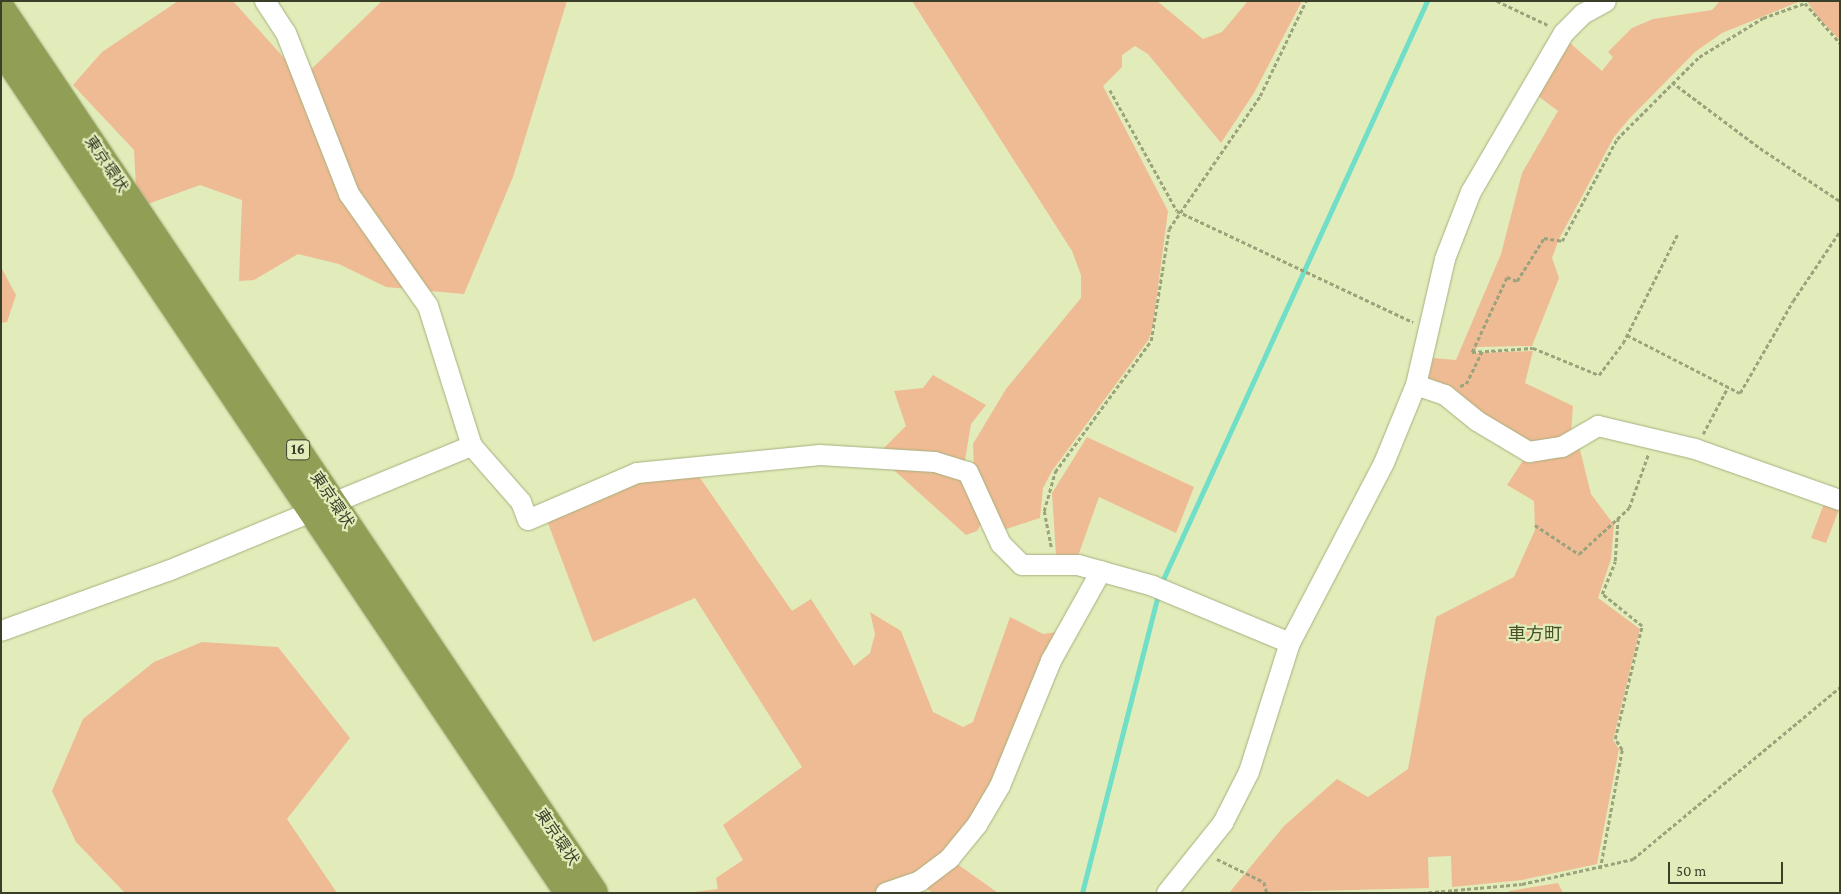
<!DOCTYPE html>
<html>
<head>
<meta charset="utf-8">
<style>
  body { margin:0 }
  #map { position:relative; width:1841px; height:894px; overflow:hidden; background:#e1ecba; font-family:"Crimson Pro","Noto Sans JP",serif }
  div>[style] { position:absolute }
  .green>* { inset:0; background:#efbb94 }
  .stream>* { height:4.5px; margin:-2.25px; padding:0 2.25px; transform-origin:2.25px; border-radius:2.25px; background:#71dec7 }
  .path>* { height:2.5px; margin-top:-1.25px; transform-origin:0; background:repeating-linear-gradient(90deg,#9ba37d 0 4px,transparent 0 6.5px) }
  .roads { filter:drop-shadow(0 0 1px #a5b07f) drop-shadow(0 0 1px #a5b07f) }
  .minor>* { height:20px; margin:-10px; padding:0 10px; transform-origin:10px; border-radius:10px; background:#fff }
  .highway>* { height:28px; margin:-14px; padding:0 14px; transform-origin:14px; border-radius:14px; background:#919f56 }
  span { translate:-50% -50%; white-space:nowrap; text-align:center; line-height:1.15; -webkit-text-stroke:4.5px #e1ecba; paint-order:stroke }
  .shield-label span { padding:1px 4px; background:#e1ecba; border:1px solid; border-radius:4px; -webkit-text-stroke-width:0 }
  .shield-label { font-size:15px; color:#3a3f2a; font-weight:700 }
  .street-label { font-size:16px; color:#3a3f2a }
  .neighbourhood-label { font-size:18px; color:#495225 }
  .frame { position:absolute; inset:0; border:2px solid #3a3f2a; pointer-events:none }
  .scale { position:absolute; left:1668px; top:862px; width:115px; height:22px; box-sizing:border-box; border:2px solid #3a3f2a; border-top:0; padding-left:6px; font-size:15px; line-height:18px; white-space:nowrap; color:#3a3f2a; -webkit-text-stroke:4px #e1ecba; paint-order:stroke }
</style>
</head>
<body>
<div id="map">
  <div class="green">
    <div style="clip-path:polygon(178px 1px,233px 1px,302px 78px,382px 1px,567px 1px,513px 177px,464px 294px,386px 287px,339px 264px,298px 254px,254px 280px,239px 281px,242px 200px,200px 185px,137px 208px,134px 150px,73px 85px,102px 52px)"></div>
    <div style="clip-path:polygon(912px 1px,1157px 1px,1203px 39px,1222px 32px,1248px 1px,1302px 1px,1254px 93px,1221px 143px,1148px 54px,1135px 46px,1122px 55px,1122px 67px,1103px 86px,1168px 211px,1153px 325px,1149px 339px,1052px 471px,1043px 488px,1040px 518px,1000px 531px,974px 471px,973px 444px,1006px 389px,1081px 298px,1081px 275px,1072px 251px)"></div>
    <div style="clip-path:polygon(1720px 1px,1801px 1px,1722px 33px,1695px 52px,1629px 119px,1614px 137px,1559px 239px,1552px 258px,1559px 278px,1532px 346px,1477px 347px,1475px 353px,1533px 351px,1525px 383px,1573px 406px,1571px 433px,1558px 442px,1528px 445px,1428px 381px,1433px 358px,1456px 360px,1501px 254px,1522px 173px,1558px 111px,1538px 96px,1570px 43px,1602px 71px,1613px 57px,1608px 52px,1632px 28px,1653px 19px,1712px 10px)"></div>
    <div style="clip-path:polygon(1807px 1px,1840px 1px,1840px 40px,1819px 19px)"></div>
    <div style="clip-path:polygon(1px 267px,16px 295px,7px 322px,1px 323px)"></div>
    <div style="clip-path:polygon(933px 375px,986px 405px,971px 424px,964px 466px,878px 454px,906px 426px,894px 391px,923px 388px)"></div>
    <div style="clip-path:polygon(1087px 437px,1194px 487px,1176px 533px,1099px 497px,1077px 559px,1056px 555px,1052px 493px)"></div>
    <div style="clip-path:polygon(1579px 446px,1591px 494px,1614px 525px,1611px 559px,1598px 598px,1640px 629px,1613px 740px,1619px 749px,1597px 864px,1522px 880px,1452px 887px,1451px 856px,1428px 857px,1429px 888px,1229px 893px,1284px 826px,1337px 779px,1368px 797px,1408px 769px,1436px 617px,1514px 577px,1535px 530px,1534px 501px,1507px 485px,1524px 459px)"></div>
    <div style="clip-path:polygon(886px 463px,965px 478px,984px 519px,977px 531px,966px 535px)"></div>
    <div style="clip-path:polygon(696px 472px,792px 611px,811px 599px,854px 666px,870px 653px,875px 634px,870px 612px,901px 631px,933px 712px,963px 727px,973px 722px,1010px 617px,1043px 634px,1063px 631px,995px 785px,948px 855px,887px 889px,873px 893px,686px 893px,718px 889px,716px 878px,743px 860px,723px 825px,802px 767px,695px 598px,593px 642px,546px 518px,639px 477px)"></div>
    <div style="clip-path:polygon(1825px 501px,1840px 507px,1826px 543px,1811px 538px)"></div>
    <div style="clip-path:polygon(202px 642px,278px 647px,350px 738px,287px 819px,337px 893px,125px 893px,76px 842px,52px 791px,83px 719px,154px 662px)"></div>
    <div style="clip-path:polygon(953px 861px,998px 893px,932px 893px,921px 883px)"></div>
    <div style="clip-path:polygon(1558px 883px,1563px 893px,1509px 893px,1509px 891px)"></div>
  </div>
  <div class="stream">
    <div style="left:1161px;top:584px;width:641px;rotate:-65.47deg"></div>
    <div style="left:1082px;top:893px;width:309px;rotate:-75.7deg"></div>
  </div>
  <div class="path">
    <div style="left:1497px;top:1px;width:56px;rotate:25.2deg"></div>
    <div style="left:1672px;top:82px;width:110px;rotate:36.9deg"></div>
    <div style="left:1760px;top:148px;width:96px;rotate:33.5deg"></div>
    <div style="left:1110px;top:90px;width:138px;rotate:61deg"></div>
    <div style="left:1177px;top:211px;width:261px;rotate:25.2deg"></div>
    <div style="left:1627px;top:335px;width:127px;rotate:27.2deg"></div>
    <div style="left:1740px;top:393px;width:106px;rotate:-60.1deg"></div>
    <div style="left:1793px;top:301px;width:84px;rotate:-56.1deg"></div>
    <div style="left:1472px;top:352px;width:83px;rotate:-65deg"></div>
    <div style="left:1507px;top:277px;width:11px;rotate:22deg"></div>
    <div style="left:1517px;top:281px;width:51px;rotate:-57.9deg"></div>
    <div style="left:1544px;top:238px;width:18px;rotate:9deg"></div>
    <div style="left:1562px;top:241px;width:116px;rotate:-61.7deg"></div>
    <div style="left:1617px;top:139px;width:116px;rotate:-45deg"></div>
    <div style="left:1699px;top:57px;width:75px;rotate:-31.4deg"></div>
    <div style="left:1763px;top:18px;width:45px;rotate:-19.7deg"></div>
    <div style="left:1805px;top:3px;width:53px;rotate:48.8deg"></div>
    <div style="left:1472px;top:352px;width:61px;rotate:-3.8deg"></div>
    <div style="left:1533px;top:348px;width:71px;rotate:22.2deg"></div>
    <div style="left:1599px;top:375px;width:40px;rotate:-53deg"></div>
    <div style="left:1623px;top:343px;width:123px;rotate:-63.4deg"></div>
    <div style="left:1460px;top:386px;width:6px;rotate:-18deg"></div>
    <div style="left:1466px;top:384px;width:37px;rotate:-64deg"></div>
    <div style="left:1703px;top:434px;width:53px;rotate:-62deg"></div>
    <div style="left:1535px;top:525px;width:53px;rotate:33.4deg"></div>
    <div style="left:1579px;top:554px;width:68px;rotate:-42.6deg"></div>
    <div style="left:1629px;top:508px;width:56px;rotate:-70.3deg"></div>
    <div style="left:1051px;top:547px;width:37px;rotate:-101deg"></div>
    <div style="left:1044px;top:511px;width:41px;rotate:-74.2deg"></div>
    <div style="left:1055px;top:472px;width:162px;rotate:-53.8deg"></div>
    <div style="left:1151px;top:341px;width:113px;rotate:-80.9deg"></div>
    <div style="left:1169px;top:229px;width:161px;rotate:-55.6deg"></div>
    <div style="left:1260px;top:96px;width:106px;rotate:-64.2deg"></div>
    <div style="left:1217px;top:859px;width:52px;rotate:26.1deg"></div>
    <div style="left:1264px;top:882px;width:11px;rotate:75deg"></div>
    <div style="left:1600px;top:869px;width:121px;rotate:-79.5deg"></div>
    <div style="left:1622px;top:750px;width:13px;rotate:-122deg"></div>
    <div style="left:1615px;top:739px;width:116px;rotate:-76.6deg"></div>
    <div style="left:1642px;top:626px;width:51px;rotate:-141.3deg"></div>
    <div style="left:1602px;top:594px;width:35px;rotate:-68deg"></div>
    <div style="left:1615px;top:561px;width:45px;rotate:-86.2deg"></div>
    <div style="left:1422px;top:893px;width:100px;rotate:-5.1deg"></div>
    <div style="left:1522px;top:884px;width:114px;rotate:-12.7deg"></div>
    <div style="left:1633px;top:859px;width:269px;rotate:-39.7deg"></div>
  </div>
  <div class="roads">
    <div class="minor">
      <div style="left:265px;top:1px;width:38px;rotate:57deg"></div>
      <div style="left:286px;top:33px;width:173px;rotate:68.6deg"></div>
      <div style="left:349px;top:194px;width:137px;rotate:54.8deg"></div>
      <div style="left:428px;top:306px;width:147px;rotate:72.6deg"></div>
      <div style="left:1416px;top:385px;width:31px;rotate:19deg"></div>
      <div style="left:1445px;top:395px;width:41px;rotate:39.1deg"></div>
      <div style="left:1477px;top:421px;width:61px;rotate:30.8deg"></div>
      <div style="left:1529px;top:452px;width:33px;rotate:-9deg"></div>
      <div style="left:1562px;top:447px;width:42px;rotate:-30.3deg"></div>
      <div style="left:1598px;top:426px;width:100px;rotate:13.3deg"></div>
      <div style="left:1695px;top:449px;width:154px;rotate:19.4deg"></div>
      <div style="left:1px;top:631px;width:177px;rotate:-19.8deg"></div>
      <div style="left:168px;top:571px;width:329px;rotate:-22.4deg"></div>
      <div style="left:472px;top:446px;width:74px;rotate:48.8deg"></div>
      <div style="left:521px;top:502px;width:19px;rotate:69deg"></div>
      <div style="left:528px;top:520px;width:119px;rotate:-23.3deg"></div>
      <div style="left:637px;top:473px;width:184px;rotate:-5.6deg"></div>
      <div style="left:820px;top:455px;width:115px;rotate:3.5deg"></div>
      <div style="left:935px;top:462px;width:34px;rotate:17deg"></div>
      <div style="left:968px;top:472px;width:79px;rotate:65.4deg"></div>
      <div style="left:1001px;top:544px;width:30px;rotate:45deg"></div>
      <div style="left:1022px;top:565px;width:56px"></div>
      <div style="left:1078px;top:565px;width:78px;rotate:15.6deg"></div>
      <div style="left:1153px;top:586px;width:148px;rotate:22.6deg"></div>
      <div style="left:886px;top:893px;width:36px;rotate:-19deg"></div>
      <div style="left:920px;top:881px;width:38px;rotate:-37deg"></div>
      <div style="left:950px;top:858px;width:43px;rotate:-50.7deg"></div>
      <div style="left:977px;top:825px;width:45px;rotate:-59.5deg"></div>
      <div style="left:1000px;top:786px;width:135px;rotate:-67.8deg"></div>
      <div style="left:1051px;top:661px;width:103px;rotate:-60.9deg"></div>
      <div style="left:1167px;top:893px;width:90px;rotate:-51.3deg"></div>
      <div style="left:1223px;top:823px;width:57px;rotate:-63deg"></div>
      <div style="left:1249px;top:772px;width:135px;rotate:-72.4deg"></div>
      <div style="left:1290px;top:643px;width:203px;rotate:-62.4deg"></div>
      <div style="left:1384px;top:463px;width:84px;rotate:-67.7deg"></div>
      <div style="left:1416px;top:385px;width:129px;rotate:-77deg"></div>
      <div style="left:1445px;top:259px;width:72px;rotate:-68.8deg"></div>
      <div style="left:1471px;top:192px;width:184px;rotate:-59.7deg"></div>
      <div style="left:1564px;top:33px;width:27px;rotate:-45deg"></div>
      <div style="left:1583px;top:14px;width:26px;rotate:-29deg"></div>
    </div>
    <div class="highway">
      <div style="left:1px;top:9px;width:1064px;rotate:56.15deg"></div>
      <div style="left:1px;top:48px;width:1018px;rotate:56.09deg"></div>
    </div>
  </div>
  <div class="shield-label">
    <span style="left:298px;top:450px">16</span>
  </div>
  <div class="street-label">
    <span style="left:106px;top:164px;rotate:56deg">東京環状</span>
    <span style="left:332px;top:500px;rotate:56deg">東京環状</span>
    <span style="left:557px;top:837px;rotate:56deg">東京環状</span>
  </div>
  <div class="neighbourhood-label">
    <span style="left:1535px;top:634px">車方町</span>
  </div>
  <div class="frame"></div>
  <div class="scale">50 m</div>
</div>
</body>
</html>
